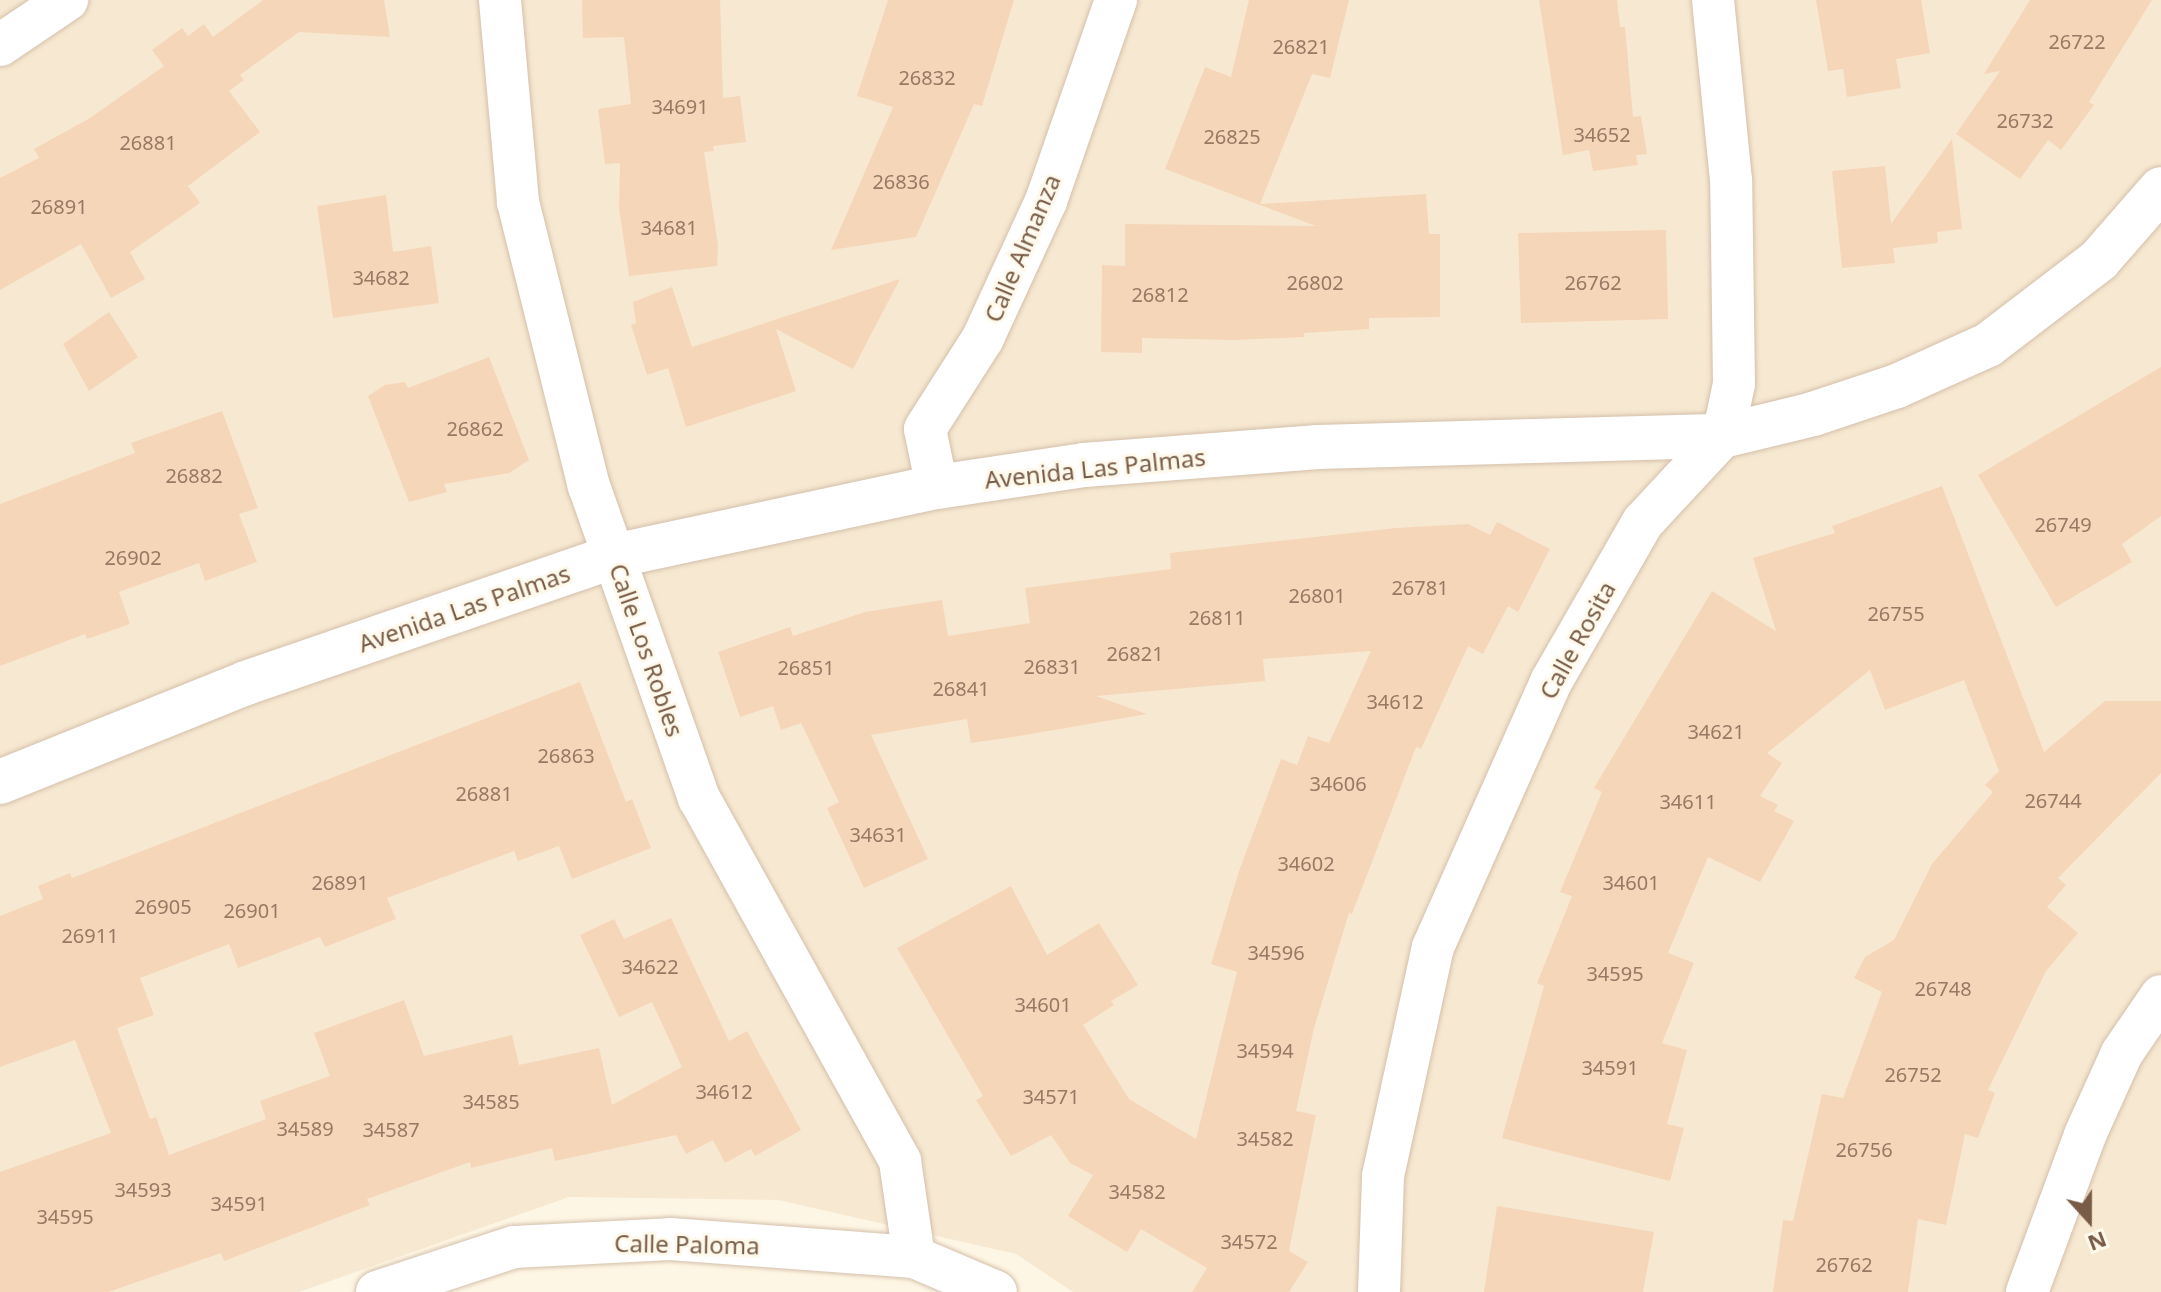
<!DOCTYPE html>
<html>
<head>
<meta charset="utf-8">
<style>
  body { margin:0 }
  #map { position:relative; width:2161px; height:1292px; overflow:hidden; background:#fef6e4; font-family:"Noto Sans",sans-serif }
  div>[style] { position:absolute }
  .residential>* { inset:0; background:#f7e8d1 }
  .building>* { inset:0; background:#f6d6b9 }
  .roads { filter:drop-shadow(0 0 2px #d3c0ab) drop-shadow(0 0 2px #d3c0ab) }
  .street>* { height:42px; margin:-21px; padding:0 21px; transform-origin:21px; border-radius:21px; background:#fff }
  .secondary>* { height:44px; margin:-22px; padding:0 22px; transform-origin:22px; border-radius:22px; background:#fff }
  span { translate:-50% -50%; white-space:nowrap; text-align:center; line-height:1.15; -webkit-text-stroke:6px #fff9ec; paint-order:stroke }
  .number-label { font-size:20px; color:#987a64 }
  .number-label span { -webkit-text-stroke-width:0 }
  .street-label { font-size:24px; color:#795c47 }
  .north { position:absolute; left:2049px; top:1180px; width:80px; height:80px; -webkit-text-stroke:6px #fff9ec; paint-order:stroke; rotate:159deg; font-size:22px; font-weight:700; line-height:32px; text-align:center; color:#795c47 }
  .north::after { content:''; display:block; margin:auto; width:28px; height:36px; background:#795c47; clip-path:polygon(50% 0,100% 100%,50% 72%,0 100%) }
</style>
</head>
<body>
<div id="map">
  <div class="residential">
    <div style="clip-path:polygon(0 0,2161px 0,2161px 1292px,1073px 1292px,1016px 1254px,778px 1200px,569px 1197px,299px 1292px,0 1292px)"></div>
  </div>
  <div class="building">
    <div style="clip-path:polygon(263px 0,384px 0,390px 37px,299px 32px,240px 75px,244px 80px,229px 91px,260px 132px,188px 186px,200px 203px,130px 252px,145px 279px,111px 298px,81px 244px,0 290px,0 178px,39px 158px,34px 149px,90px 118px,164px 66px,152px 50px,182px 28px,188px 36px,204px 24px,213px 37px)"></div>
    <div style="clip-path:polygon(582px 0,720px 0,723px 98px,740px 96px,746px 142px,713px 146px,714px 151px,704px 152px,718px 245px,717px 266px,629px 276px,619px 208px,620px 163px,605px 164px,598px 109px,631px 104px,624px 37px,583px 38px)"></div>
    <div style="clip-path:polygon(888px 0,1014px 0,982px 106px,974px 104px,916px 237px,831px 250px,893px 107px,857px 96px)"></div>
    <div style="clip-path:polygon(1249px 0,1349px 0,1330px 78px,1312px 74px,1260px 204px,1426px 194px,1429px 234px,1440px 234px,1440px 317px,1369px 318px,1369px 329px,1304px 333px,1304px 337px,1234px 340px,1142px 338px,1142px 353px,1101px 352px,1102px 265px,1125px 266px,1125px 224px,1316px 226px,1165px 169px,1205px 67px,1231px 77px)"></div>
    <div style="clip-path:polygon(1539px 0,1617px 0,1620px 27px,1625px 27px,1633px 117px,1641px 116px,1647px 154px,1636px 155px,1638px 165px,1593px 171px,1589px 150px,1563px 155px)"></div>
    <div style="clip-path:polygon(1816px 0,1921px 0,1930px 53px,1896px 59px,1901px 88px,1847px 97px,1843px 69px,1828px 71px)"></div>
    <div style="clip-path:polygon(2030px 0,2152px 0,2089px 102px,2094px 105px,2061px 150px,2048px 140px,2020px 179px,1956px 134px,2000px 71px,1984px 74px)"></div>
    <div style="clip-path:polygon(1952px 139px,1962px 229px,1937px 232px,1938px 243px,1893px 248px,1895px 263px,1842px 268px,1832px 171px,1885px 166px,1891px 224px)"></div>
    <div style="clip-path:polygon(386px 195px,393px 252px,431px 246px,439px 303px,333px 318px,317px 206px)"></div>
    <div style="clip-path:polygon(1666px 230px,1668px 319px,1521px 323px,1518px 233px)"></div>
    <div style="clip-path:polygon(900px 279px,853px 369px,776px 329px,796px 391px,686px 427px,668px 368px,647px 375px,631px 325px,636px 323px,633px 302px,672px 287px,692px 347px)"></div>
    <div style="clip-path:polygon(109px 312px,138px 357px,89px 391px,63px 344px)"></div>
    <div style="clip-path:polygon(489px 357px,529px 460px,509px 473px,444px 484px,447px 492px,409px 502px,368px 396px,385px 385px,405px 382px,408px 388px)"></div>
    <div style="clip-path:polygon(2161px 367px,2161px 516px,2122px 544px,2132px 562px,2056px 607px,1978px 475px)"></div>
    <div style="clip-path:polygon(222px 411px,258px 508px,239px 514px,257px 562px,205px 581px,199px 563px,119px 592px,130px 624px,87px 639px,85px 634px,0 666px,0 504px,135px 453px,131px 443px)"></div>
    <div style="clip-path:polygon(1942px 486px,2044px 752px,2105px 701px,2161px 701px,2161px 773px,2058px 878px,2066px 885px,2047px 907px,2078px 933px,2046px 971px,1988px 1090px,1995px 1093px,1978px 1138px,1965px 1134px,1946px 1225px,1918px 1219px,1908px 1292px,1773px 1292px,1783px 1220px,1793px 1221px,1822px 1094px,1843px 1098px,1882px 992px,1854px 978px,1865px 957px,1894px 940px,1932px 864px,1993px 792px,1985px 785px,1999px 771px,1964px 680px,1885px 710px,1870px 670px,1767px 753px,1782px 763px,1760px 796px,1778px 805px,1774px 811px,1794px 821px,1760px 882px,1708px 857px,1668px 953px,1694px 963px,1662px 1043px,1687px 1050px,1667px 1124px,1684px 1128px,1670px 1181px,1502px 1138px,1544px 986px,1537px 983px,1572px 896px,1560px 892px,1602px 792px,1594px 788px,1712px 591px,1776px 631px,1753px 558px,1835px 533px,1832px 526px)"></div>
    <div style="clip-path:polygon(1497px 522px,1550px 549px,1518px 612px,1508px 606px,1483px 654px,1468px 646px,1421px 749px,1416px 747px,1352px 914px,1349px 913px,1314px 1028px,1296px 1111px,1316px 1115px,1289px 1251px,1308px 1262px,1289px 1292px,1192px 1292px,1207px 1268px,1141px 1229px,1127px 1252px,1068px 1216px,1093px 1175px,1070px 1163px,1051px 1135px,1011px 1156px,976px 1100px,983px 1096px,897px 948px,1011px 886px,1047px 955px,1099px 923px,1138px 985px,1111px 1001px,1114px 1005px,1083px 1025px,1129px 1099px,1196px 1139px,1237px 972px,1211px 964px,1239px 871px,1281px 759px,1297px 765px,1308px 736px,1329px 743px,1371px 651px,1263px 659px,1265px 681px,1096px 696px,1147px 714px,1013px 737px,971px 743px,967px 719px,871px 735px,928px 859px,864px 888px,827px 808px,839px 802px,801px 723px,781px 730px,773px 706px,740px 717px,718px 652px,790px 627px,793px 636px,865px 612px,942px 600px,948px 636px,1030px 623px,1025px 588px,1171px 569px,1170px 553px,1396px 528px,1468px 524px,1490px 535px)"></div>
    <div style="clip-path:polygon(580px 682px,626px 802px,632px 799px,651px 848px,572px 879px,559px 846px,518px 861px,514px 851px,387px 898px,396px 919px,325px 947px,320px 937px,238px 968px,229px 944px,140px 978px,154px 1015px,117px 1028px,150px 1119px,156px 1117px,169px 1155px,266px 1119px,260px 1101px,330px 1076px,314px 1033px,404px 1000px,424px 1056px,512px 1035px,519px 1065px,599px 1048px,612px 1105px,682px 1067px,652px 1002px,619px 1017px,580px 935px,614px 919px,624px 939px,671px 918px,729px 1041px,747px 1031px,801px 1130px,755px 1156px,751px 1149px,725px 1163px,713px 1140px,686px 1154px,676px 1135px,555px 1161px,552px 1148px,471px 1168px,470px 1162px,367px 1199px,370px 1205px,224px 1261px,221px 1253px,108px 1292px,0 1292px,0 1172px,111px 1133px,75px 1040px,0 1067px,0 916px,43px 899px,38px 886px,70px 873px,72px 878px)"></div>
    <div style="clip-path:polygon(1497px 1206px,1654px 1232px,1643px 1292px,1484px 1292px)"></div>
  </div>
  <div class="roads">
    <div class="street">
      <div style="left:500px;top:0;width:203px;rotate:84.9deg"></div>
      <div style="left:518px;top:202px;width:293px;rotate:76deg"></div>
      <div style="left:589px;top:486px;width:331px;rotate:70.6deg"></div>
      <div style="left:699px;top:798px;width:415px;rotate:61deg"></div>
      <div style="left:900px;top:1161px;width:97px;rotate:81.7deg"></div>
      <div style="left:0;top:45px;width:81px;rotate:-33.9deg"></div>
      <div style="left:937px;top:487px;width:59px;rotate:-101.7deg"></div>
      <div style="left:925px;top:429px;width:108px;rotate:-57.5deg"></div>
      <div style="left:983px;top:338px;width:151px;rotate:-65.3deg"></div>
      <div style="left:1046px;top:201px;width:213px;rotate:-70.8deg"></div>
      <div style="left:377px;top:1292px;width:144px;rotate:-18.2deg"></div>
      <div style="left:514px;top:1247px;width:156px;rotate:-2.9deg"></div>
      <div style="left:670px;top:1239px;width:245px;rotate:4.2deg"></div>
      <div style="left:914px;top:1257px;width:89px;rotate:23.1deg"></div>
      <div style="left:1379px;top:1292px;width:116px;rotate:-88deg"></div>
      <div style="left:1383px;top:1176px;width:234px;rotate:-77.7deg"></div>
      <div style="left:1433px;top:947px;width:292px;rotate:-66deg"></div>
      <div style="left:1552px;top:680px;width:182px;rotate:-60.1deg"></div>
      <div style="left:1643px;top:522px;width:117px;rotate:-47.1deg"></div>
      <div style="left:1723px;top:436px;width:53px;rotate:-78.1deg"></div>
      <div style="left:1734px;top:384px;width:204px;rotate:-90.8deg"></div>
      <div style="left:1731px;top:180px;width:181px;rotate:-95.7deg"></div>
      <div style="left:2027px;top:1292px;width:167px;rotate:-69.7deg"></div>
      <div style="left:2085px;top:1135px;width:90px;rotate:-65.7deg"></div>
      <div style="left:2122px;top:1053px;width:69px;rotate:-55.6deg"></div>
    </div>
    <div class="secondary">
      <div style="left:0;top:782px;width:265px;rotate:-21.9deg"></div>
      <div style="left:246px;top:683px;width:389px;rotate:-19deg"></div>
      <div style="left:614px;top:556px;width:330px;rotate:-12.1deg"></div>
      <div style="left:937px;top:487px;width:149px;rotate:-8.5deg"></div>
      <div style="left:1084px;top:465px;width:235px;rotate:-4.4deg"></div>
      <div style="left:1318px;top:447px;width:405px;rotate:-1.6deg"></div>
      <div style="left:1723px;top:436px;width:93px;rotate:-13.7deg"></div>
      <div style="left:1813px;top:414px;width:89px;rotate:-18.4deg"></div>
      <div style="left:1897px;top:386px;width:100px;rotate:-24.3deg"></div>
      <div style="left:1988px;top:345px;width:140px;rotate:-37.4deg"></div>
      <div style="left:2099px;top:260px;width:94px;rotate:-48.9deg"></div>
    </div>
  </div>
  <div class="number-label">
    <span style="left:2077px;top:41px">26722</span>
    <span style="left:1301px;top:46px">26821</span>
    <span style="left:927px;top:77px">26832</span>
    <span style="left:680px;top:106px">34691</span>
    <span style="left:2025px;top:120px">26732</span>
    <span style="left:1602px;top:134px">34652</span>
    <span style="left:1232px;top:136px">26825</span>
    <span style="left:148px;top:142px">26881</span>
    <span style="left:901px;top:181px">26836</span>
    <span style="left:59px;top:206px">26891</span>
    <span style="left:669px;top:227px">34681</span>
    <span style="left:381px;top:277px">34682</span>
    <span style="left:1315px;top:282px">26802</span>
    <span style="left:1593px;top:282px">26762</span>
    <span style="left:1160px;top:294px">26812</span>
    <span style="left:475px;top:428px">26862</span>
    <span style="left:194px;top:475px">26882</span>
    <span style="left:2063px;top:524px">26749</span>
    <span style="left:133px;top:557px">26902</span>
    <span style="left:1420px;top:587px">26781</span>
    <span style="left:1317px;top:595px">26801</span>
    <span style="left:1896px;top:613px">26755</span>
    <span style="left:1217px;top:617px">26811</span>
    <span style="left:1135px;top:653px">26821</span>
    <span style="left:1052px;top:666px">26831</span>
    <span style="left:806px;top:667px">26851</span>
    <span style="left:961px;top:688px">26841</span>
    <span style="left:1395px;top:701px">34612</span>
    <span style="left:1716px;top:731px">34621</span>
    <span style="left:566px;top:755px">26863</span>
    <span style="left:1338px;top:783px">34606</span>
    <span style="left:484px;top:793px">26881</span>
    <span style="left:2053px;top:800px">26744</span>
    <span style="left:1688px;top:801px">34611</span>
    <span style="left:878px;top:834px">34631</span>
    <span style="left:1306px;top:863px">34602</span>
    <span style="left:340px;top:882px">26891</span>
    <span style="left:1631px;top:882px">34601</span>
    <span style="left:163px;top:906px">26905</span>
    <span style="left:252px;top:910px">26901</span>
    <span style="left:90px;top:935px">26911</span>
    <span style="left:1276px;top:952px">34596</span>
    <span style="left:650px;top:966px">34622</span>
    <span style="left:1615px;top:973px">34595</span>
    <span style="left:1943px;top:988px">26748</span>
    <span style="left:1043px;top:1004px">34601</span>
    <span style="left:1265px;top:1050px">34594</span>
    <span style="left:1610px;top:1067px">34591</span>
    <span style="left:1913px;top:1074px">26752</span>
    <span style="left:724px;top:1091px">34612</span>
    <span style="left:1051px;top:1096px">34571</span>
    <span style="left:491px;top:1101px">34585</span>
    <span style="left:305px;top:1128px">34589</span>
    <span style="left:391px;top:1129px">34587</span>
    <span style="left:1265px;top:1138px">34582</span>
    <span style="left:1864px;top:1149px">26756</span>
    <span style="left:143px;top:1189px">34593</span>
    <span style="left:1137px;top:1191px">34582</span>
    <span style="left:239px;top:1203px">34591</span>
    <span style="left:65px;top:1216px">34595</span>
    <span style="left:1249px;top:1241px">34572</span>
    <span style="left:1844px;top:1264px">26762</span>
  </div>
  <div class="street-label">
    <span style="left:1022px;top:248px;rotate:-67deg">Calle Almanza</span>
    <span style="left:1095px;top:468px;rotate:-6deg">Avenida Las Palmas</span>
    <span style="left:464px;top:608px;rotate:-19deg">Avenida Las Palmas</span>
    <span style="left:1577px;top:640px;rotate:-61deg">Calle Rosita</span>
    <span style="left:647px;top:650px;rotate:71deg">Calle Los Robles</span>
    <span style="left:687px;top:1244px;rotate:1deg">Calle Paloma</span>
  </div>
  <div class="north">N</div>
</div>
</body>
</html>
